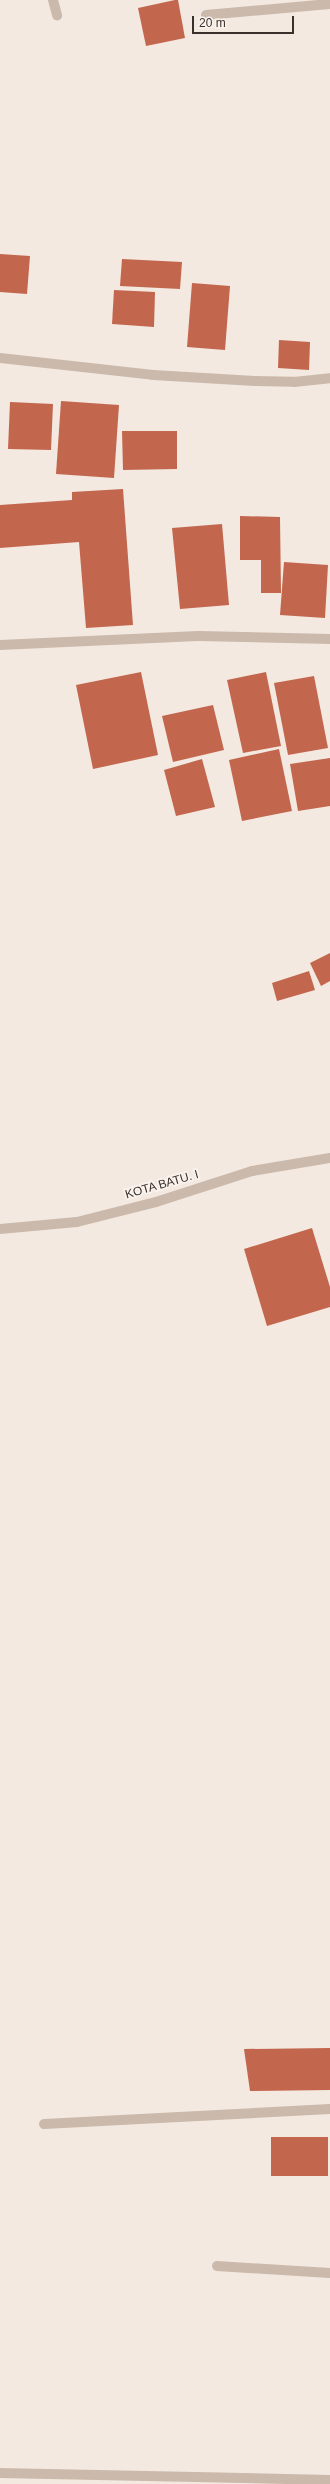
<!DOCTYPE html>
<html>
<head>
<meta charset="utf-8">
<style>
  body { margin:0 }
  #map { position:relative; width:330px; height:2484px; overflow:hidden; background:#f3e9e0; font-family:Arial,sans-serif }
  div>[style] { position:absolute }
  .building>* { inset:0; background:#c3664e }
  .minor>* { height:10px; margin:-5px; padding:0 5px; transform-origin:5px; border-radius:5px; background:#cbb9ac }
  span { translate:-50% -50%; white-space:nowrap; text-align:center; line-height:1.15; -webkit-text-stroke:3.5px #faf3ed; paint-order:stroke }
  .street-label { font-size:12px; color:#392f2b }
  .scale { position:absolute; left:192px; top:16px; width:102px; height:18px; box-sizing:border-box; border:2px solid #392f2b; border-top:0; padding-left:5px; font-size:12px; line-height:14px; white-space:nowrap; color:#392f2b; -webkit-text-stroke:3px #faf3ed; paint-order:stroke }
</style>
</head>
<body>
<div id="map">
  <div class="building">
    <div style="clip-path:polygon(175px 0,178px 0,185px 38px,146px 46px,138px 8px)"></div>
    <div style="clip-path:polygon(0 254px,30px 256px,27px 294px,0 292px)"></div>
    <div style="clip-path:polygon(122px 259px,182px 262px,180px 289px,120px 286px)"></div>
    <div style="clip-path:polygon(192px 283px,230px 286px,225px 350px,187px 347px)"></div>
    <div style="clip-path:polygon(114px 290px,155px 292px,154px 327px,112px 324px)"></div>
    <div style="clip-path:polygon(279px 340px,310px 342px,309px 370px,278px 368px)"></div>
    <div style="clip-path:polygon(61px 401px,119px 405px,114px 478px,56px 474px)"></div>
    <div style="clip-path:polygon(10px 402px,53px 404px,51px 450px,8px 449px)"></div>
    <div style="clip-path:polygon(122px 431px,177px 431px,177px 469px,123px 470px)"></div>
    <div style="clip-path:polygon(123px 489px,133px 625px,86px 628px,79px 542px,0 548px,0 505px,72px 500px,72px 492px)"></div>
    <div style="clip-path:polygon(240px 516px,280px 517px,281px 593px,261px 593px,261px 560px,240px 560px)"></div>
    <div style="clip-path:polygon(222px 524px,229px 605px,180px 609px,172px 528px)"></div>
    <div style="clip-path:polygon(284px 562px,328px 565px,325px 618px,280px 615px)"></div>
    <div style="clip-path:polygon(141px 672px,158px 755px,93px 769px,76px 685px)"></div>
    <div style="clip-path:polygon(266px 672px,281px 746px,243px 753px,227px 680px)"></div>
    <div style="clip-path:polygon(314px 676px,328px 748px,288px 755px,274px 683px)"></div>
    <div style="clip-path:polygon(213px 705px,224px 750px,173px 762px,162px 716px)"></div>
    <div style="clip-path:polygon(279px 749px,292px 811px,242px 821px,229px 760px)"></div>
    <div style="clip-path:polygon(330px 758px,330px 806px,298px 811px,290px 764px)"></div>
    <div style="clip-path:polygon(202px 759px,215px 807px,176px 816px,164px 770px)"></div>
    <div style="clip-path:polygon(330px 953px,330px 981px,321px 986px,310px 963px)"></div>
    <div style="clip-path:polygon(309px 971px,315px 990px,277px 1001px,272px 983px)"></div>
    <div style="clip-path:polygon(312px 1228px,330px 1287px,330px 1307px,267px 1326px,244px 1249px)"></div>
    <div style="clip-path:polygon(330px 2048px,330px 2090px,250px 2091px,244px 2049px)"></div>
    <div style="clip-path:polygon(271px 2137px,328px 2137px,328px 2176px,271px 2176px)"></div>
  </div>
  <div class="minor">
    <div style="left:53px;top:0;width:16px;rotate:75deg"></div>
    <div style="left:206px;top:15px;width:124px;rotate:-5.1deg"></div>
    <div style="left:0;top:358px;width:154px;rotate:6.3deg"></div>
    <div style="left:153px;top:375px;width:102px;rotate:3.4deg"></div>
    <div style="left:255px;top:381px;width:39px;rotate:1deg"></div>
    <div style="left:294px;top:382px;width:36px;rotate:-6deg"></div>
    <div style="left:0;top:645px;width:198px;rotate:-2.6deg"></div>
    <div style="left:198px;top:636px;width:132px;rotate:1.3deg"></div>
    <div style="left:0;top:1229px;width:77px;rotate:-5.2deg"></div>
    <div style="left:77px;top:1222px;width:81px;rotate:-14.2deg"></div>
    <div style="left:156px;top:1202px;width:101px;rotate:-17.9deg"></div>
    <div style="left:252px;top:1171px;width:79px;rotate:-9.5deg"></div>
    <div style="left:44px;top:2124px;width:286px;rotate:-3deg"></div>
    <div style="left:217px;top:2266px;width:113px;rotate:3.5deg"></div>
    <div style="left:0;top:2473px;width:330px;rotate:1.2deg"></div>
  </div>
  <div class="street-label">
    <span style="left:162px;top:1185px;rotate:-16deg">KOTA BATU. I</span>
  </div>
  <div class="scale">20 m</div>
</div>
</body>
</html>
